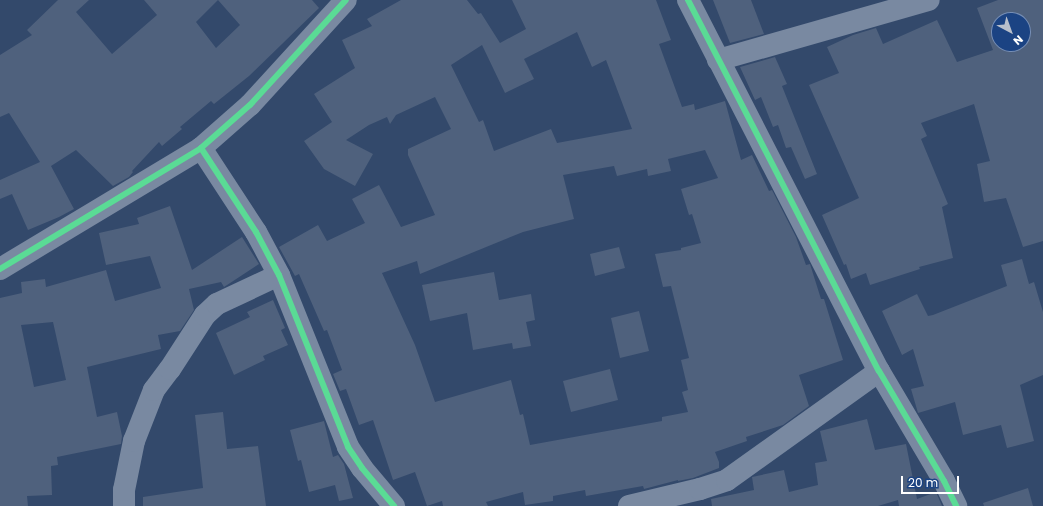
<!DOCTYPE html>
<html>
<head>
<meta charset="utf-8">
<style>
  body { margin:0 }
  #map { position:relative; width:1043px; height:506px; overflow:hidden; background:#33496b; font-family:Poppins,sans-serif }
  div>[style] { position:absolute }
  .building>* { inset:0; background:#4f617d }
  .minor>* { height:22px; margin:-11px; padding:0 11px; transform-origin:11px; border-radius:11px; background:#7989a1 }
  .cycleway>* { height:6px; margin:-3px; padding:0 3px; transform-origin:3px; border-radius:3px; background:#5adb95 }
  span { translate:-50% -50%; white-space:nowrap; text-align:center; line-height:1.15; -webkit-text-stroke:4px #1b4383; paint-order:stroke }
  .north { position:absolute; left:991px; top:12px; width:40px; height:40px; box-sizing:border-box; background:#1b4383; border:1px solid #768eb5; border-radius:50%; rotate:139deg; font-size:11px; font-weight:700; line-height:16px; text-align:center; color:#fff }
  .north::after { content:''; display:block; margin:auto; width:14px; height:18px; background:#b8bfcb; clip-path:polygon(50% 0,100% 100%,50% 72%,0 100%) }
  .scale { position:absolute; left:901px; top:476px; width:58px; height:18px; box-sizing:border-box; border:2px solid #fff; border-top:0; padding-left:5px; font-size:12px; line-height:14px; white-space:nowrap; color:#fff; -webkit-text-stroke:3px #1b4383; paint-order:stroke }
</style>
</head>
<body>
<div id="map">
  <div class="building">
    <div style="clip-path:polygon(58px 0,89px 0,76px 12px,112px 54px,157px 15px,144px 0,218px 0,196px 22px,216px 48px,240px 25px,218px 0,312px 0,319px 8px,249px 76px,214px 104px,211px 101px,180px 127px,182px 129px,162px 146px,159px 142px,132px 171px,133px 172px,129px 177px,113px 186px,76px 150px,51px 166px,74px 209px,59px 217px,28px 230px,12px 194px,0 199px,0 180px,40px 162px,9px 113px,0 117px,0 55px,32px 35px,27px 30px)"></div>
    <div style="clip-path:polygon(evenodd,401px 0,467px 0,478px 14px,481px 13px,500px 43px,526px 29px,512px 0,656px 0,671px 40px,659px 44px,682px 107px,694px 104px,695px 110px,725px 101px,741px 160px,752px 155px,769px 191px,772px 190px,796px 237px,806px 265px,810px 264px,821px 299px,824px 299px,843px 360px,799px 375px,809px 406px,783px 425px,746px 437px,747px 441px,715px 452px,719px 462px,719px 468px,693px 478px,678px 481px,678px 480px,644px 489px,643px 486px,586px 496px,585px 490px,553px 496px,553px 501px,525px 505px,523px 492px,486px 502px,488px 506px,443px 506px,442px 501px,427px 506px,415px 472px,393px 480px,373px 420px,359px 425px,346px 389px,340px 391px,333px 374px,342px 370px,327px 330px,324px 331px,299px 274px,295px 276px,279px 247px,318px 225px,327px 241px,365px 223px,352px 199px,379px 185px,401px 227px,435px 215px,408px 155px,408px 149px,451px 129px,435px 97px,396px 115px,390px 124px,387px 117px,369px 125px,346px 140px,373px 154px,355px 186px,324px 169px,304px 141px,332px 122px,314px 94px,355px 68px,342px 40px,372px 26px,367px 19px,401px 0,577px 32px,592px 67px,606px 60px,632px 129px,557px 143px,551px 129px,494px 151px,483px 120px,479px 122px,451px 65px,482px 45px,505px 93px,534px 79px,524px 59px,577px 32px,401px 0,705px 150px,718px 178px,681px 189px,689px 215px,692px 214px,701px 243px,681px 248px,681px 250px,655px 254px,663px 287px,671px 286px,689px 358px,681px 360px,688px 390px,682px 392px,688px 412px,662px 417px,662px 421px,530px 445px,523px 414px,520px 415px,511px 380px,435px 402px,415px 345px,382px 273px,417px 261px,420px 274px,523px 232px,574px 219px,563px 175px,614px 166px,617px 176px,647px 169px,648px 176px,671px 171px,668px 159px,705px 150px)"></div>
    <div style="clip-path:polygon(713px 0,751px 0,764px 34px,730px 43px)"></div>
    <div style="clip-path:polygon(evenodd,998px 0,1043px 0,1043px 241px,1023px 247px,1006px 198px,984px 202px,977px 164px,990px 161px,974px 104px,921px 123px,927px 136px,921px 139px,948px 204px,942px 207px,953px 258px,919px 267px,920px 269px,870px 285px,866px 273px,851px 279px,846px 264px,844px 265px,822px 215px,859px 198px,809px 85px,839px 73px,827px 47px,853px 35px,876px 28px,883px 44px,937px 20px,957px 62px,993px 50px,977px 8px,998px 0,999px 20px,1023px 20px,1023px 44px,999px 44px,999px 20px)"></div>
    <div style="clip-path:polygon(775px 57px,787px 84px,782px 86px,817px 174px,805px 179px,791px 147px,786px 148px,778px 125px,773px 127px,761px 97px,755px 100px,740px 67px)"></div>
    <div style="clip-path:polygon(evenodd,170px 206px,192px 270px,242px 237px,259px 264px,224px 287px,221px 282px,189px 289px,194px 310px,180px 331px,158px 335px,161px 349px,87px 367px,97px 417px,117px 412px,122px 436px,121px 444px,57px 457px,58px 465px,51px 466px,52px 495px,27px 496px,28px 506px,0 506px,0 298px,22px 293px,21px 282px,45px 279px,46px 287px,106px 270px,115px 301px,161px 288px,150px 256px,106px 265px,99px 233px,139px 224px,137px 218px,170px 206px,53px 322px,66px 380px,34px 387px,21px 325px,53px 322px)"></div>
    <div style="clip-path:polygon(619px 247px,625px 268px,595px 276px,590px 254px)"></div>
    <div style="clip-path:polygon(1022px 259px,1029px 284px,1034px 282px,1043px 312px,1043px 375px,1020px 385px,1034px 441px,1007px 448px,1001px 425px,963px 435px,955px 402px,918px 413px,911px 389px,924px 386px,913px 349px,902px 355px,882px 311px,917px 294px,928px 316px,933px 315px,1007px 286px,1001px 265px)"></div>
    <div style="clip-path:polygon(494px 272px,499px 300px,531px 294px,535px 320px,526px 322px,531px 346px,513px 349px,512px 343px,473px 350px,467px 313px,430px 321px,422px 285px)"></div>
    <div style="clip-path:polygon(273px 300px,285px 328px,281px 330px,288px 345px,263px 356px,265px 360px,234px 375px,216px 333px,250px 317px,247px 312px)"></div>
    <div style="clip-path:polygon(639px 311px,649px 351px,620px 358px,611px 318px)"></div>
    <div style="clip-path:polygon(610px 369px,618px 400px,571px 412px,563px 381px)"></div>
    <div style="clip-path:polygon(223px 412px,227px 449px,258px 446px,266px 506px,143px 506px,143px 497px,203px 488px,195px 415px)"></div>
    <div style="clip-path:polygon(867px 419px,875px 450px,906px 444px,917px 499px,936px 492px,942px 506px,899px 506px,898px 500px,878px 506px,712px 506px,711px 499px,754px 490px,752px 477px,784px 470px,789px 492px,818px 485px,815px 463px,827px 461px,820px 431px)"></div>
    <div style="clip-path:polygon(324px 421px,333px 457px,338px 455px,344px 464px,353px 498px,339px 501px,335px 485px,309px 492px,301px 460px,298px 461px,290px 430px)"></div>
    <div style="clip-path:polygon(1028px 488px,1033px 506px,984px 506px,983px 503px)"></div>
  </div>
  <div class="minor">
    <div style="left:688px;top:0;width:417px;rotate:62.8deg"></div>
    <div style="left:879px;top:371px;width:128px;rotate:59.4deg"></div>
    <div style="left:944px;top:481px;width:28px;rotate:64deg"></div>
    <div style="left:718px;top:60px;width:219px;rotate:-15.9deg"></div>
    <div style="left:201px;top:148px;width:100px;rotate:56.8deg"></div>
    <div style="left:256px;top:232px;width:49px;rotate:61.9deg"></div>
    <div style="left:279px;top:275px;width:185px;rotate:68.1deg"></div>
    <div style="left:348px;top:447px;width:25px;rotate:56deg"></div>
    <div style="left:362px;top:468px;width:50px;rotate:49.9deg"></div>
    <div style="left:0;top:269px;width:235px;rotate:-31deg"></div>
    <div style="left:201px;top:148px;width:65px;rotate:-41.3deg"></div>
    <div style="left:250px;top:105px;width:142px;rotate:-47.6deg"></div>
    <div style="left:124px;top:506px;width:16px;rotate:-90deg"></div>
    <div style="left:124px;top:490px;width:50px;rotate:-78.5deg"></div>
    <div style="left:134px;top:441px;width:55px;rotate:-68.6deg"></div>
    <div style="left:154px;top:390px;width:26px;rotate:-53deg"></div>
    <div style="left:170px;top:369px;width:64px;rotate:-57.1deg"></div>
    <div style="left:205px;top:315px;width:16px;rotate:-43deg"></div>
    <div style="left:217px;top:304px;width:68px;rotate:-25.1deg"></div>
    <div style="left:629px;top:506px;width:73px;rotate:-13.5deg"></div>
    <div style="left:700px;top:489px;width:28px;rotate:-18deg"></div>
    <div style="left:727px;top:480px;width:187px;rotate:-35.6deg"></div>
  </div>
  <div class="cycleway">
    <div style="left:688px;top:0;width:417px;rotate:62.8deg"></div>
    <div style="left:879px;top:371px;width:128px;rotate:59.4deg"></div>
    <div style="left:944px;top:481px;width:28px;rotate:64deg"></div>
    <div style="left:201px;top:148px;width:100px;rotate:56.8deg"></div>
    <div style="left:256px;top:232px;width:49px;rotate:61.9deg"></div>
    <div style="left:279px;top:275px;width:185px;rotate:68.1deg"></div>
    <div style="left:348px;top:447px;width:25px;rotate:56deg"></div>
    <div style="left:362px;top:468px;width:50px;rotate:49.9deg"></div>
    <div style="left:0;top:269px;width:235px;rotate:-31deg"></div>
    <div style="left:201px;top:148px;width:65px;rotate:-41.3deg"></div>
    <div style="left:250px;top:105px;width:142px;rotate:-47.6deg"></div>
  </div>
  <div class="north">N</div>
  <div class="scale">20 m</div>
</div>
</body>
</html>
